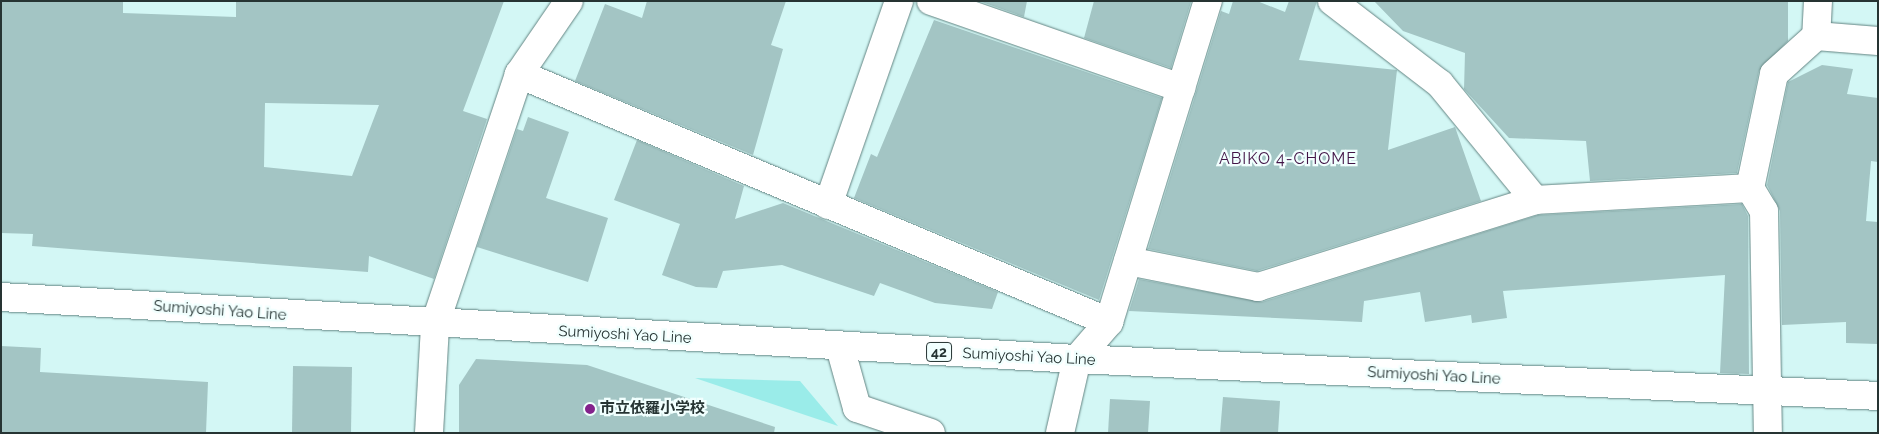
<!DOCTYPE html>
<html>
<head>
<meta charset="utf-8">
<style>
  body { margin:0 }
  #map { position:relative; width:1879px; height:434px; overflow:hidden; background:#d3f7f5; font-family:Raleway,"Noto Sans JP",sans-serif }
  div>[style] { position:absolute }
  .green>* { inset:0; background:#9aece9 }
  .building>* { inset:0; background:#a3c5c4 }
  .roads { filter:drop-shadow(0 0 1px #638482) drop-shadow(0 0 1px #638482) }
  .street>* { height:28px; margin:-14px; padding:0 14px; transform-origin:14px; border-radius:14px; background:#fff }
  .primary>* { height:28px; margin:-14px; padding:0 14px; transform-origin:14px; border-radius:14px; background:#fff }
  .dots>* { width:14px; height:14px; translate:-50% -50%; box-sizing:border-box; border:2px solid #f1fffe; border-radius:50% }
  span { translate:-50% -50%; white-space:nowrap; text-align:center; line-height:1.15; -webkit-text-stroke:4.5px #f1fffe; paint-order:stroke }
  .shield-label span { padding:1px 4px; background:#f1fffe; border:1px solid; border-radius:4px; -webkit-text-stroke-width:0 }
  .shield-label { font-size:14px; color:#263433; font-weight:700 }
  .street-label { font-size:15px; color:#263433 }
  .poi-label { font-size:15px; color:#263433; font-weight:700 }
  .left { translate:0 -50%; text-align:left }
  .neighbourhood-label { font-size:16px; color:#431547; letter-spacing:1px }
  .frame { position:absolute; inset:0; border:2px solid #263433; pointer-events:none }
</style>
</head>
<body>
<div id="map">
  <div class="green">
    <div style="clip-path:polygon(695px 378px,800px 381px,838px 426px)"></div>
  </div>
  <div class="building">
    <div style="clip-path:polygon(evenodd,1px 1px,123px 1px,123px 13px,236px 17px,236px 1px,504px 1px,463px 111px,487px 119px,434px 279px,369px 256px,368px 272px,32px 246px,33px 234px,1px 233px,1px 1px,265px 103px,379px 105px,352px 176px,264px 167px,265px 103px)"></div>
    <div style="clip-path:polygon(647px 1px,786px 1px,771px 45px,783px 49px,753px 155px,575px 81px,605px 4px,642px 18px)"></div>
    <div style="clip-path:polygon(979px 1px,1027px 1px,1024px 17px)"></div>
    <div style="clip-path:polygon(1094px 1px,1191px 2px,1171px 68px,1084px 38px)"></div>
    <div style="clip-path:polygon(1233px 1px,1257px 1px,1285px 12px,1289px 1px,1317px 1px,1299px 60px,1397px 70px,1388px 150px,1455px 127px,1481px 201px,1257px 271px,1148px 249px,1221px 11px,1229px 14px)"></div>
    <div style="clip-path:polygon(1374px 1px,1788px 1px,1788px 41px,1759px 71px,1737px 173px,1590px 181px,1586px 141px,1509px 138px,1464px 89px,1465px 53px,1403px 31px)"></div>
    <div style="clip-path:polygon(934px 20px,1162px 98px,1099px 300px,854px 198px,871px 154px,877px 157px)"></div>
    <div style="clip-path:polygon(1822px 65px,1853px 69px,1847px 94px,1878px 98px,1878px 162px,1871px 161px,1866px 221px,1878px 222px,1878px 344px,1846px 343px,1846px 322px,1782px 325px,1780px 211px,1767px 185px,1788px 82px)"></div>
    <div style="clip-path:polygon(528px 117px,569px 132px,546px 198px,608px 218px,588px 282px,477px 247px,517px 129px,523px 131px)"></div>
    <div style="clip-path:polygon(637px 140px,744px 186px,735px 219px,783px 203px,998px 292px,992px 309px,935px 303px,880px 283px,874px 296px,782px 265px,723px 271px,717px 288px,696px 287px,662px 275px,680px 224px,614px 200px)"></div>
    <div style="clip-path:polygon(1742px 204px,1748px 216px,1749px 374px,1720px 373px,1725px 275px,1503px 291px,1507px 318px,1472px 323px,1471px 315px,1425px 322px,1420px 292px,1364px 301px,1362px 322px,1129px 311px,1139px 279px,1262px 302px,1538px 215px)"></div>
    <div style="clip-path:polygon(1px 346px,41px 348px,40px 372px,208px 382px,206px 433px,1px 433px)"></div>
    <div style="clip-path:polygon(476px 359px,587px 365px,775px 427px,774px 433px,459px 433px,459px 385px)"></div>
    <div style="clip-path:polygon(293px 366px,352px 367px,351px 433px,292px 433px)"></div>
    <div style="clip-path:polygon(1223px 397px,1280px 401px,1278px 433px,1220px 433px)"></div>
    <div style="clip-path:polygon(1110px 399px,1150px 401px,1148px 433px,1108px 433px)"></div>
  </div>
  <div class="roads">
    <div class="street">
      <div style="left:931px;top:1px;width:265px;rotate:19.2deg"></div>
      <div style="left:1332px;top:1px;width:136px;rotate:37.5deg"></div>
      <div style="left:1440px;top:84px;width:150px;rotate:50.7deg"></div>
      <div style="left:1818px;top:1px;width:35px;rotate:93deg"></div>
      <div style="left:1816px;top:36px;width:62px;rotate:4.6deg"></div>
      <div style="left:519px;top:74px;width:640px;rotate:22.8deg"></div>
      <div style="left:1750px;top:188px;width:27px;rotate:59deg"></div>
      <div style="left:1764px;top:211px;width:222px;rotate:89deg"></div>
      <div style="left:828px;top:205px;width:216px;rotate:-70.8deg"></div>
      <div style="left:1128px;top:261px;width:133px;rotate:11.3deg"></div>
      <div style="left:1258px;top:287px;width:290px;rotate:-17.4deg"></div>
      <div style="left:1535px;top:200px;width:215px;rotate:-3.2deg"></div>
      <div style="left:1750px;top:188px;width:116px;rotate:-78.1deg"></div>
      <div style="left:1774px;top:74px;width:57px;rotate:-42.1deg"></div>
      <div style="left:840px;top:347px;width:63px;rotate:74.4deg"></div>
      <div style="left:857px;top:408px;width:78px;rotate:18.7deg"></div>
      <div style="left:429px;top:433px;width:109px;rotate:-86.8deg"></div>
      <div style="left:435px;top:324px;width:264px;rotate:-71.4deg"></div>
      <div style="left:519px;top:74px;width:88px;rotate:-55.6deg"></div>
      <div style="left:1060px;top:433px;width:76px;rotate:-77.1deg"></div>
      <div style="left:1077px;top:359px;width:49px;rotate:-49.1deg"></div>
      <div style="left:1109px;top:322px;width:336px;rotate:-72.9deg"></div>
    </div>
    <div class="primary">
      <div style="left:1px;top:297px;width:1078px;rotate:3.3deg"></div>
      <div style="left:1077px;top:359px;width:802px;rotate:2.64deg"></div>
    </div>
  </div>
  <div class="dots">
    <div style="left:590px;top:409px;background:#84228c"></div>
  </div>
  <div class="shield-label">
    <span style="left:939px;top:352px">42</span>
  </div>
  <div class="street-label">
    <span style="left:220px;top:311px;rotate:4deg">Sumiyoshi Yao Line</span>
    <span style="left:625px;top:335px;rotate:3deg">Sumiyoshi Yao Line</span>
    <span style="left:1029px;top:357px;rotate:3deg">Sumiyoshi Yao Line</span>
    <span style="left:1434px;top:376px;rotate:3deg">Sumiyoshi Yao Line</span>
  </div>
  <div class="poi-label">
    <span class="left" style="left:600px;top:409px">市立依羅小学校</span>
  </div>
  <div class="neighbourhood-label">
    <span style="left:1288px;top:159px">ABIKO 4-CHOME</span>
  </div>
  <div class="frame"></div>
</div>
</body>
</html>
